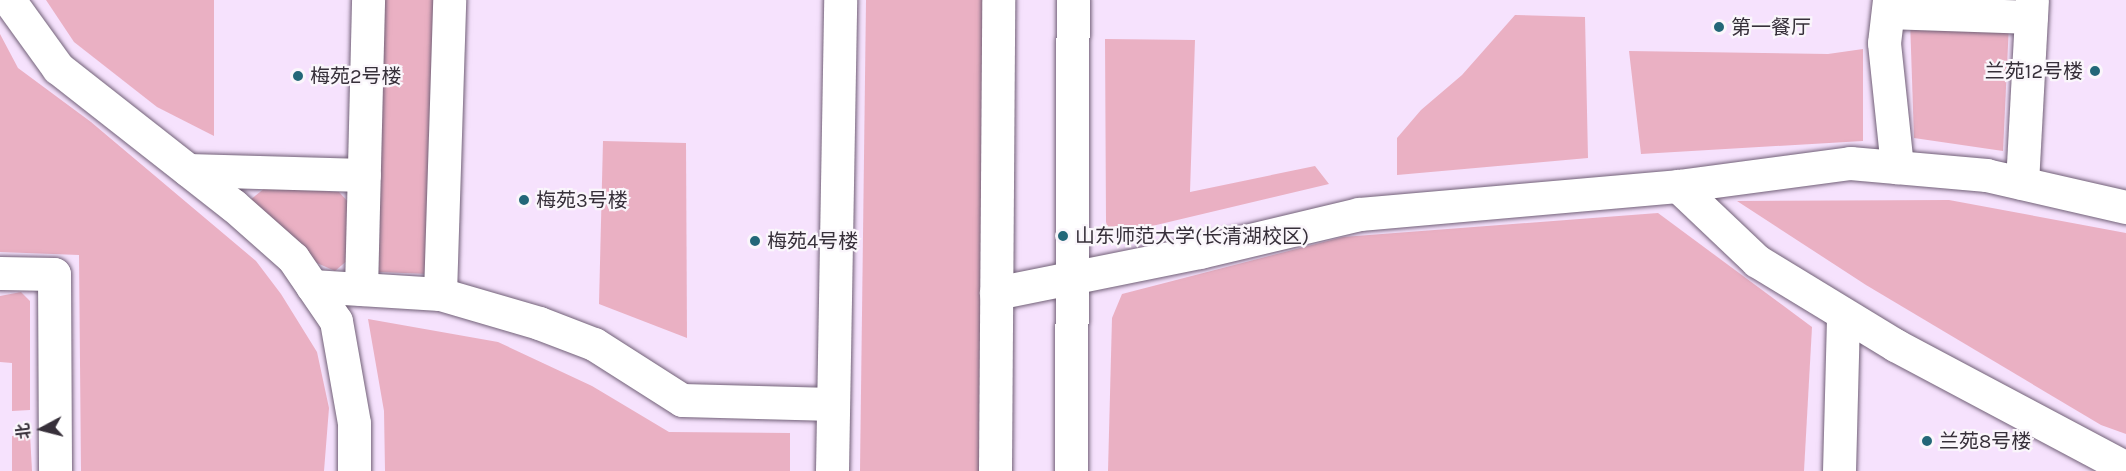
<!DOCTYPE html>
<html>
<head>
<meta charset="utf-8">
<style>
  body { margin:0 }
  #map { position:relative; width:2126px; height:471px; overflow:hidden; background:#f6e2fd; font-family:Karla,"Noto Sans SC",sans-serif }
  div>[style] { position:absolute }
  .green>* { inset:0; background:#eab0c3 }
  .roads { filter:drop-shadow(0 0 2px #716077) drop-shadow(0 0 2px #716077) }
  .minor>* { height:33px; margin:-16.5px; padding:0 16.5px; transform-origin:16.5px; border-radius:16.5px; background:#fff }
  .dots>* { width:16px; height:16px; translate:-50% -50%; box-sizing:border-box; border:3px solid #faf6fb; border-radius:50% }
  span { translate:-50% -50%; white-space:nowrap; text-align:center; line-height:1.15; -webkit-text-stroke:4.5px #faf6fb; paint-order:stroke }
  .poi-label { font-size:20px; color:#37303a }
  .left { translate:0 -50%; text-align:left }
  .right { translate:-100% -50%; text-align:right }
  .north { position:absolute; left:12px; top:399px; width:60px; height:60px; -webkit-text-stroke:4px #faf6fb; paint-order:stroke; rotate:263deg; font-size:16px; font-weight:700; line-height:24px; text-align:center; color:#37303a }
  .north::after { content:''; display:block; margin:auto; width:21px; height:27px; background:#37303a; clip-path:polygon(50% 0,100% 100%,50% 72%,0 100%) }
</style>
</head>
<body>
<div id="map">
  <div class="green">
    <div style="clip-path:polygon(46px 0,214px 0,214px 136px,157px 107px,74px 42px)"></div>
    <div style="clip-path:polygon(383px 0,434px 0,429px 274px,379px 272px)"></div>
    <div style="clip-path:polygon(866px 0,991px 0,995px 471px,860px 471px)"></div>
    <div style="clip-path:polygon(1515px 15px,1585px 17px,1588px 158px,1397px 175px,1397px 138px,1421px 110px,1462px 75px)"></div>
    <div style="clip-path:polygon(1910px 20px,2009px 24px,2003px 151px,1914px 138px)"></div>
    <div style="clip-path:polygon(0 34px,18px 68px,91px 122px,256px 261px,281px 294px,317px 352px,329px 408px,324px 471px,81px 471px,79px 255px,0 252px)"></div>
    <div style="clip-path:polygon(1105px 39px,1195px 40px,1190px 192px,1315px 166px,1329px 184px,1110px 236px,1106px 222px)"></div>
    <div style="clip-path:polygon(1863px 49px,1863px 141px,1641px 154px,1629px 51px,1828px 54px)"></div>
    <div style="clip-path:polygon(603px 141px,686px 143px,687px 338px,599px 304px)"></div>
    <div style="clip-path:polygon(265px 188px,339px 192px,351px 205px,349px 259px,335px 271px,317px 263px,250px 200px)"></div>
    <div style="clip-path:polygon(1949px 200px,2126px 233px,2126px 434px,2101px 425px,1866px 285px,1737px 201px)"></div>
    <div style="clip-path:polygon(1658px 213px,1812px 327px,1804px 471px,1108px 471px,1112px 318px,1122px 294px,1343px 237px)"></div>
    <div style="clip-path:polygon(21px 292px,30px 301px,30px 410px,12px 411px,12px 363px,0 362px,0 296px)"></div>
    <div style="clip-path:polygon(368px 319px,498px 342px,592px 386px,669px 432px,790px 433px,790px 471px,385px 471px,384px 411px)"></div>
    <div style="clip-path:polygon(30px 434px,32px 471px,12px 471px,12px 436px)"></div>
  </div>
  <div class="roads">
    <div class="minor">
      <div style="left:9px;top:0;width:84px;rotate:54.2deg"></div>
      <div style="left:58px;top:68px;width:222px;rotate:38.1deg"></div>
      <div style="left:233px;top:205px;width:80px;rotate:41.5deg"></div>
      <div style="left:293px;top:258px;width:76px;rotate:55.7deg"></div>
      <div style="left:336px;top:321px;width:104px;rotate:80deg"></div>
      <div style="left:354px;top:423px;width:48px;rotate:90deg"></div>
      <div style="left:1889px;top:0;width:43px;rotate:96.6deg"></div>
      <div style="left:1884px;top:43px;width:125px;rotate:84deg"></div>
      <div style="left:1888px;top:12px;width:143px;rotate:2deg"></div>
      <div style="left:188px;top:170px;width:176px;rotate:1.6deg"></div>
      <div style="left:2022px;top:183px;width:183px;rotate:-86.9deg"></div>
      <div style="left:1678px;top:186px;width:109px;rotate:43.5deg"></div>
      <div style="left:1757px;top:261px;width:162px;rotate:31.3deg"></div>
      <div style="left:1895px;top:345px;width:262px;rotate:28deg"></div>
      <div style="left:0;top:273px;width:54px;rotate:1.1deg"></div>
      <div style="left:54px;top:274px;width:197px;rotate:89.7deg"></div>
      <div style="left:312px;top:286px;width:128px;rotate:3.6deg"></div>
      <div style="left:440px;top:294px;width:103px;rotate:16.3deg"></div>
      <div style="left:539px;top:323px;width:59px;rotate:20.9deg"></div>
      <div style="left:594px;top:344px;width:104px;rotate:32.5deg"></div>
      <div style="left:682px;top:400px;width:151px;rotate:1.5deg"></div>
      <div style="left:361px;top:289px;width:289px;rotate:-88.6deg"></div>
      <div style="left:996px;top:293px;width:208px;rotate:-11.4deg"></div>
      <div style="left:1200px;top:252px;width:163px;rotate:-13.4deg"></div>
      <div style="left:1359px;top:214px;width:320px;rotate:-5deg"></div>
      <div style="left:1678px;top:186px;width:174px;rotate:-7.6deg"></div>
      <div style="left:1850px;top:163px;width:137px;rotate:5deg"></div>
      <div style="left:1986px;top:175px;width:144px;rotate:12.9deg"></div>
      <div style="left:440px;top:294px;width:294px;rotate:-88.2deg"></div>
      <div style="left:832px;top:471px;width:471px;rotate:-89deg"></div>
      <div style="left:995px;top:471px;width:471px;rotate:-89.6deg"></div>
      <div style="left:1071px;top:471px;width:471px;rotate:-89.8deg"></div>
      <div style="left:1839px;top:471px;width:157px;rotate:-88.5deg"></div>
    </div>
  </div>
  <div class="dots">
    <div style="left:1719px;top:27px;background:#236778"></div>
    <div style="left:2095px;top:71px;background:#236778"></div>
    <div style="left:298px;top:76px;background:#236778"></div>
    <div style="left:524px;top:200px;background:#236778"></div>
    <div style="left:1063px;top:236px;background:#236778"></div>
    <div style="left:755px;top:241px;background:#236778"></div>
    <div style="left:1927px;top:441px;background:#236778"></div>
  </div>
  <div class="poi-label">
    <span class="left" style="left:1731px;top:27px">第一餐厅</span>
    <span class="right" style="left:2083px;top:71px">兰苑12号楼</span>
    <span class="left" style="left:310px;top:76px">梅苑2号楼</span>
    <span class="left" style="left:536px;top:200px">梅苑3号楼</span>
    <span class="left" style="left:1075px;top:236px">山东师范大学(长清湖校区)</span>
    <span class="left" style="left:767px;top:241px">梅苑4号楼</span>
    <span class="left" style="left:1939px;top:441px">兰苑8号楼</span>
  </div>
  <div class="north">北</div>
</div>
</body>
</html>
